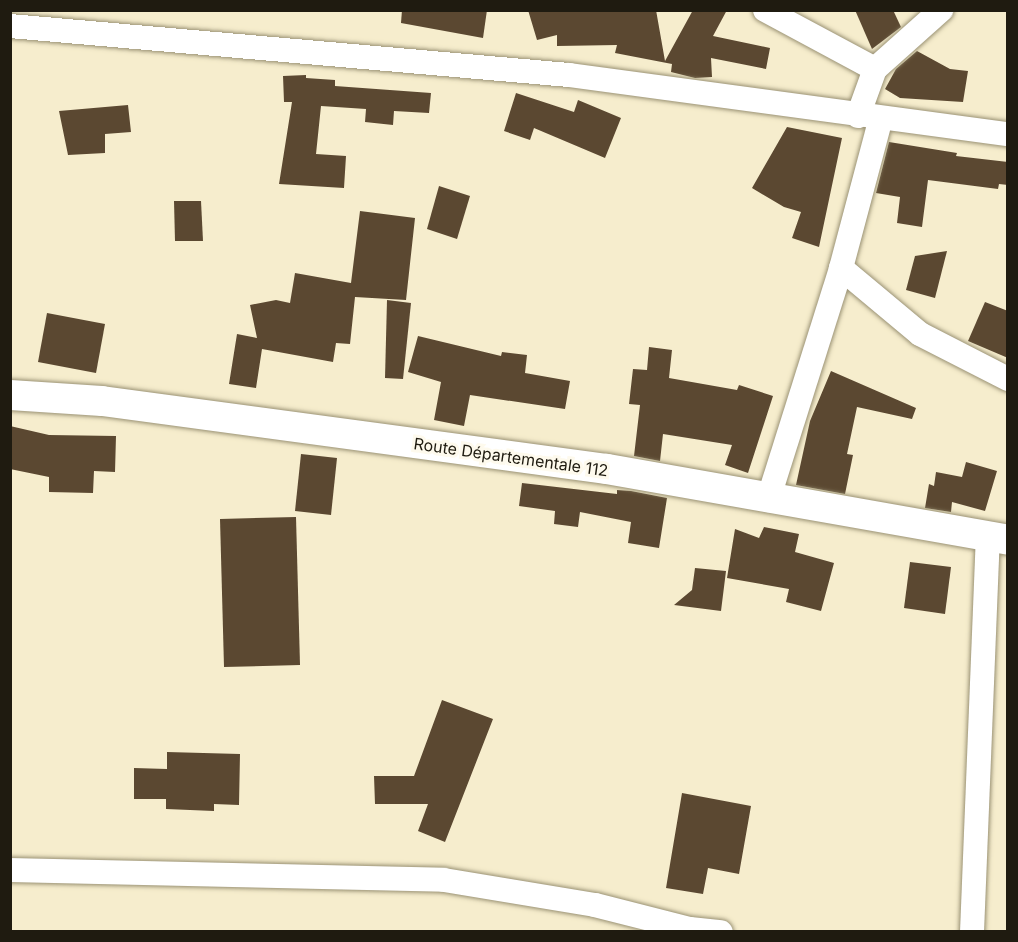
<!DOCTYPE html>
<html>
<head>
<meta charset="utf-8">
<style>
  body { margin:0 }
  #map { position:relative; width:1018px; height:942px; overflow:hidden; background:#f6edcd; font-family:Inter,sans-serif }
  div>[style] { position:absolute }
  .building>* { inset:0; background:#5b4831 }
  .roads { filter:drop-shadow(0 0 2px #9a9274) drop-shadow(0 0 2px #9a9274) }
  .minor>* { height:24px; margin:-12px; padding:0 12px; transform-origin:12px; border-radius:12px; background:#fff }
  .tertiary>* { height:30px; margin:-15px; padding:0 15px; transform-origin:15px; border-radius:15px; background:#fff }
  span { translate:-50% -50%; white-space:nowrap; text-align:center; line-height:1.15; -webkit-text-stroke:6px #fefaed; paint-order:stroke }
  .street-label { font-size:16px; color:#1f1b10 }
  .frame { position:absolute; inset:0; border:12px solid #1f1b10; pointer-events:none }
</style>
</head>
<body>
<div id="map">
  <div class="building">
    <div style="clip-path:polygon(402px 10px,487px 10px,483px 38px,401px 23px)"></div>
    <div style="clip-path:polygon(528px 10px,656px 10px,665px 61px,693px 10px,727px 10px,713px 36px,770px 48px,766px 69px,711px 58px,712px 77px,695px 78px,671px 72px,672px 64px,615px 53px,617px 45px,557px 46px,557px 35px,537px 40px)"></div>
    <div style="clip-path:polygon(855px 10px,893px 10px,901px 27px,872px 49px)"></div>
    <div style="clip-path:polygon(917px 51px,950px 69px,968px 71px,963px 102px,900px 98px,885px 89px,896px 69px)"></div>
    <div style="clip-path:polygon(306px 75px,306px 78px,335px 80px,335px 86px,431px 93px,429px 113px,394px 111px,393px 125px,365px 122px,366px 109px,321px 106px,316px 154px,346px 156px,344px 188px,279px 184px,292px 102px,284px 102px,283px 76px)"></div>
    <div style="clip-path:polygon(516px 93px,574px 112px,578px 100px,621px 118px,605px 158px,534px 128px,530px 140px,504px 131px)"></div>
    <div style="clip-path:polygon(128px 105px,131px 132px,105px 134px,105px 153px,68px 155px,59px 111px)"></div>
    <div style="clip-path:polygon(787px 127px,842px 138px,819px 247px,792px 238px,801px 212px,784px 207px,752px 188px)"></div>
    <div style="clip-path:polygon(889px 142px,957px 153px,956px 156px,1008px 162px,1008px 185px,999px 184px,998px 189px,928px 180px,922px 227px,897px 223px,900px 197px,876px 193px)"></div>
    <div style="clip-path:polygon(439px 186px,470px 196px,457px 239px,427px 229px)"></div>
    <div style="clip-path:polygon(174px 201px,201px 201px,203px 241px,175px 241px)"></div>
    <div style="clip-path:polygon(360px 211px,415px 218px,406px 300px,355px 297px,350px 344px,336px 343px,333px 362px,262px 349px,256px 388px,229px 384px,237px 334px,257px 338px,250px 305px,276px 300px,290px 303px,295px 273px,351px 283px)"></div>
    <div style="clip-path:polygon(947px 251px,935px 298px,906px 290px,915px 256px)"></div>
    <div style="clip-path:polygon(387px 300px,411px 303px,403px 379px,385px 378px)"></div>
    <div style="clip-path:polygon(985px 302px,1008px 311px,1008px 358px,968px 341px)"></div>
    <div style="clip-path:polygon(47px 313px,105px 324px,96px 373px,38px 362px)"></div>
    <div style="clip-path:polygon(418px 336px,501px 356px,502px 352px,527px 355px,525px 373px,570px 381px,565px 409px,470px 395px,464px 426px,434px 420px,441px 382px,408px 372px)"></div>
    <div style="clip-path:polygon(649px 347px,672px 350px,669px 378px,737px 390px,739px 385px,773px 396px,748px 473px,725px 465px,732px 445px,663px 434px,660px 461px,634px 456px,640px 405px,629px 404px,633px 369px,647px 370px)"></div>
    <div style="clip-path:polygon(831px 371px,916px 408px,912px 419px,857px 407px,847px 454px,853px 455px,845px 494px,796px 485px,810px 421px)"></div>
    <div style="clip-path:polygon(10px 426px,49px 435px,116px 436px,115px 472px,94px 471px,93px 493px,49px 492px,49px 477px,10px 469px)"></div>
    <div style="clip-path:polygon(301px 454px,337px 458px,331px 515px,295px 511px)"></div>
    <div style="clip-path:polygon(966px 462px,997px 471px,985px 511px,952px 502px,951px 512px,925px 508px,929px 484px,934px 486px,936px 472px,962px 477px)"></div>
    <div style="clip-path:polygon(522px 483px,617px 494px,617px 490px,631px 491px,667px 498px,659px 548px,628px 543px,631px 522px,580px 512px,578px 527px,554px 524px,555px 511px,519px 506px)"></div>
    <div style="clip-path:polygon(296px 517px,300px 665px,224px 667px,220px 519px)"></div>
    <div style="clip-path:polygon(764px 527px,799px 534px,795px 552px,834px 563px,821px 611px,786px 602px,789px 589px,727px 578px,735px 529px,759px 538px)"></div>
    <div style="clip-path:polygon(910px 562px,951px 567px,945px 614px,904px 608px)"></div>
    <div style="clip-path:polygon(695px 568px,726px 571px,721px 611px,674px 605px,692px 590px)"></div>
    <div style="clip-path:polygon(442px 700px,493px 719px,445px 842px,418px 831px,428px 804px,375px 804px,374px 776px,414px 776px)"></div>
    <div style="clip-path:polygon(167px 752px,240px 754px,239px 805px,214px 804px,214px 811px,166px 809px,166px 799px,134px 799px,134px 768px,167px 769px)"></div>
    <div style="clip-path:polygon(682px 793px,751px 806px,739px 874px,708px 868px,703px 894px,666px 888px)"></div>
  </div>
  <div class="roads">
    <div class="minor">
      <div style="left:765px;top:10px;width:125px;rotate:28.2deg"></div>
      <div style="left:875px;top:69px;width:50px;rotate:109.9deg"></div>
      <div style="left:10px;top:26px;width:561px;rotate:5.01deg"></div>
      <div style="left:569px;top:75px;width:443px;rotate:7.7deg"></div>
      <div style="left:875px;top:69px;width:89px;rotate:-41.8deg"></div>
      <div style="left:841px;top:268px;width:103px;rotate:39.9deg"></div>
      <div style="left:920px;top:334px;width:99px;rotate:27.1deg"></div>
      <div style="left:768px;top:500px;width:243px;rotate:-72.5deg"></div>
      <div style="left:841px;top:268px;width:155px;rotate:-75.1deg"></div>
      <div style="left:10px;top:870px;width:434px;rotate:1.3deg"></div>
      <div style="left:444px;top:880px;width:153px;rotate:9.4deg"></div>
      <div style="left:595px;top:905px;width:98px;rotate:14.2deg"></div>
      <div style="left:690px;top:929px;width:31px;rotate:6deg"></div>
      <div style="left:972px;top:932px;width:393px;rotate:-87.7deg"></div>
    </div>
    <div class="tertiary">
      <div style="left:10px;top:395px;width:92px;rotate:3.7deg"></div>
      <div style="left:102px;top:401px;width:510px;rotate:7.67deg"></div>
      <div style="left:607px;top:469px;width:407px;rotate:10deg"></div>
    </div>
  </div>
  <div class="street-label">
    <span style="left:511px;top:457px;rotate:8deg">Route Départementale 112</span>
  </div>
  <div class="frame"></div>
</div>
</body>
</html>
